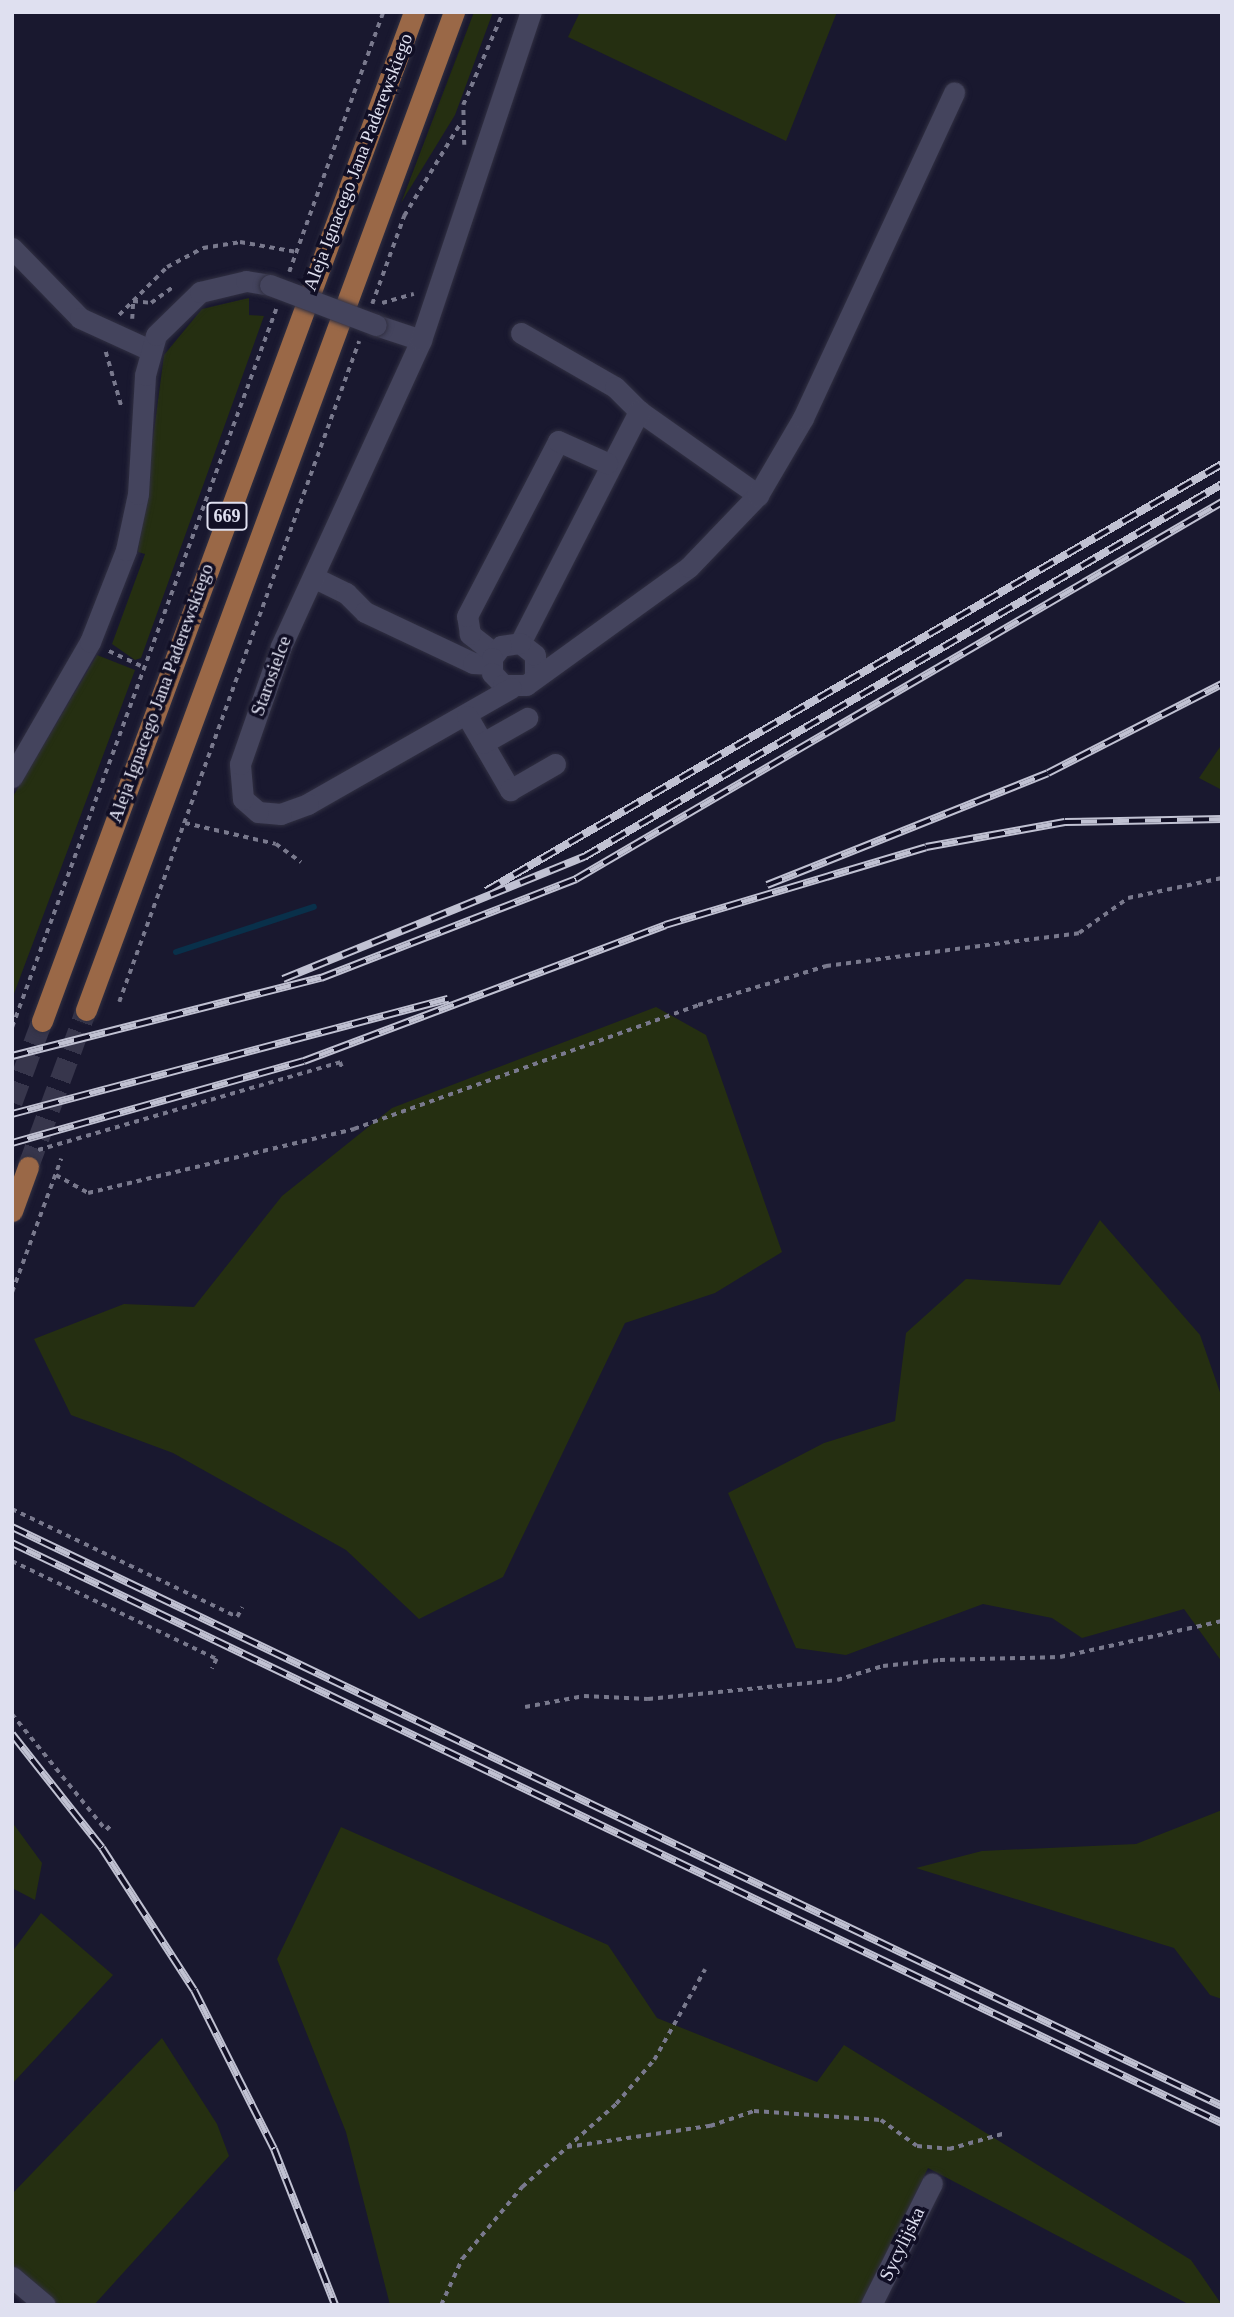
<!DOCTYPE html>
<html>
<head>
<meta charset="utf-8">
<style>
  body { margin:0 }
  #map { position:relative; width:1234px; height:2317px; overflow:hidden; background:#19182f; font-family:"Times New Roman",serif }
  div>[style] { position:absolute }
  .green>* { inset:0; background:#252f11 }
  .stream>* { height:6px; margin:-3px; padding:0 3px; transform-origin:3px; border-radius:3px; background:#09304a }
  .major-tunnel>* { height:21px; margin-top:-10.5px; transform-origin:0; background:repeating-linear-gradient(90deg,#37364c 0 21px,transparent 0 31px) }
  .path>* { height:3.5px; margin-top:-1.75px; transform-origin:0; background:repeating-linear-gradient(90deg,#79798d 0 5px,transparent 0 10px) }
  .roads { filter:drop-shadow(0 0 2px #313042) drop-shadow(0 0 2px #313042) }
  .minor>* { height:21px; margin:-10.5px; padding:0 10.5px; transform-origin:10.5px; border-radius:10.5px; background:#44445d }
  .major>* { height:21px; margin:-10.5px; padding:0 10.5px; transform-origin:10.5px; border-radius:10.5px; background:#9a6847 }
  .rail>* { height:8px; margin-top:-4px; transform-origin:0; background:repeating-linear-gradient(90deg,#110f25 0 16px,#c0c1d2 0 32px); box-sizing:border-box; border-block:2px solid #c0c1d2 }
  .bridges { filter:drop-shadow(0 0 2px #313042) drop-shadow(0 0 2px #313042) }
  .minor-bridge>* { height:21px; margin:-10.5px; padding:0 10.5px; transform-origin:10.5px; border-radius:10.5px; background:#44445d }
  span { translate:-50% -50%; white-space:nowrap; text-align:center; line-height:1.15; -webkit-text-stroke:7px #110f25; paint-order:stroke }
  .shield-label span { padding:2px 5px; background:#110f25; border:2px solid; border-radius:5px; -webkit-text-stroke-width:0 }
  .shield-label { font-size:18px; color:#dfe0f0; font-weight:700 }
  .street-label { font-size:19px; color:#dfe0f0 }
  .frame { position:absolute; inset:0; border:14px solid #dfe0f0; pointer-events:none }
</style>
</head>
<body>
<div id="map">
  <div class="green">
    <div style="clip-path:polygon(474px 12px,493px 12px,455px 115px,401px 203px)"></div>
    <div style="clip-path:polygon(580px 12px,837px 12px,786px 141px,568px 37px)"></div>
    <div style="clip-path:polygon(249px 298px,249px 315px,264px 316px,141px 658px,135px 660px,112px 644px,145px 554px,138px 552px,164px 355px,202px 309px)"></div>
    <div style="clip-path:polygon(97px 655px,135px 670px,12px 999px,12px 798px)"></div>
    <div style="clip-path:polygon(1222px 744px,1222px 790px,1199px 778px)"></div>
    <div style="clip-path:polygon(656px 1007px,706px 1035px,782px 1252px,715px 1293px,625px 1323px,503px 1577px,419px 1619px,346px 1550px,173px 1453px,71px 1415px,34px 1339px,124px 1304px,194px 1307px,282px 1196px,392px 1108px)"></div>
    <div style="clip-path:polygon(1100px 1220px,1200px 1335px,1222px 1398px,1222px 1662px,1184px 1609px,1082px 1638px,1052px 1618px,983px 1604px,846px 1655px,796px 1648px,728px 1493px,824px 1443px,895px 1421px,906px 1333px,966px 1279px,1060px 1285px)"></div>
    <div style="clip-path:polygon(1222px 1810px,1222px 1999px,1210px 1995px,1174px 1948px,916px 1868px,982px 1851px,1136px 1844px)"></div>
    <div style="clip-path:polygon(12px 1822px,42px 1863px,35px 1900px,12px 1888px)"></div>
    <div style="clip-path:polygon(341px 1827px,608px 1945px,657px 2018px,817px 2082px,844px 2045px,1191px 2260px,1222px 2305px,1190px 2305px,928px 2168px,862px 2305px,390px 2305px,346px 2132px,277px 1959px)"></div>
    <div style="clip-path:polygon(41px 1913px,113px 1975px,12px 2084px,12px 1952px)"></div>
    <div style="clip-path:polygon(162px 2038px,217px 2124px,229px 2156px,94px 2305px,55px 2305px,12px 2268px,12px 2194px)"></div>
  </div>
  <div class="stream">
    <div style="left:176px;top:952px;width:145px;rotate:-18.1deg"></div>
  </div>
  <div class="major-tunnel">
    <div style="left:12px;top:1102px;width:86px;rotate:-69.7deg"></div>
    <div style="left:28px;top:1167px;width:167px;rotate:-69.7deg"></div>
  </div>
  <div class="path">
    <div style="left:464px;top:145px;width:40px;rotate:-91.4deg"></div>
    <div style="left:463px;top:105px;width:101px;rotate:-66.7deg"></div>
    <div style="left:289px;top:272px;width:276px;rotate:-70.1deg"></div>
    <div style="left:133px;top:301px;width:18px;rotate:6deg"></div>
    <div style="left:151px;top:303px;width:29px;rotate:-36deg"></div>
    <div style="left:382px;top:303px;width:33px;rotate:-16deg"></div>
    <div style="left:372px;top:304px;width:94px;rotate:-70deg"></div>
    <div style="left:404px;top:216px;width:108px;rotate:-58.7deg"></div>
    <div style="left:119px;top:315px;width:68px;rotate:-45deg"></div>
    <div style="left:167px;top:267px;width:41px;rotate:-27.8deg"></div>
    <div style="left:203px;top:248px;width:37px;rotate:-9deg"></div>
    <div style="left:240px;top:242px;width:58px;rotate:10deg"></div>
    <div style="left:132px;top:319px;width:18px;rotate:-87deg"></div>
    <div style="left:106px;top:352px;width:58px;rotate:74.1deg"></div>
    <div style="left:109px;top:651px;width:40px;rotate:25deg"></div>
    <div style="left:185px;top:823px;width:93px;rotate:13deg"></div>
    <div style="left:276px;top:844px;width:31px;rotate:36deg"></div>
    <div style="left:119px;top:1002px;width:703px;rotate:-70.04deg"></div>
    <div style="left:12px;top:1027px;width:765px;rotate:-69.81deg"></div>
    <div style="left:38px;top:1150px;width:315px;rotate:-16.2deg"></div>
    <div style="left:340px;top:1062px;width:9px;rotate:69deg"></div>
    <div style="left:56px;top:1175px;width:37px;rotate:29deg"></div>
    <div style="left:88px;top:1193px;width:274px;rotate:-13.5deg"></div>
    <div style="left:354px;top:1129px;width:366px;rotate:-19.8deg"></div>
    <div style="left:698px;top:1005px;width:134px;rotate:-16.9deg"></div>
    <div style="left:826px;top:966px;width:255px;rotate:-7.4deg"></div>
    <div style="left:1079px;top:933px;width:60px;rotate:-35.5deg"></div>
    <div style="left:1128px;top:898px;width:96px;rotate:-12deg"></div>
    <div style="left:12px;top:1292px;width:142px;rotate:-69.8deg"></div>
    <div style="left:12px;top:1509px;width:250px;rotate:25.6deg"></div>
    <div style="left:237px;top:1617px;width:11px;rotate:-63deg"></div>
    <div style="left:12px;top:1561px;width:227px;rotate:25.6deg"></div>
    <div style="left:217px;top:1659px;width:11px;rotate:117deg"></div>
    <div style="left:525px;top:1707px;width:60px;rotate:-10.6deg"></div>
    <div style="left:584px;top:1696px;width:64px;rotate:2.7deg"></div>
    <div style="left:648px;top:1699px;width:190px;rotate:-5.7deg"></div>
    <div style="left:837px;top:1680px;width:48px;rotate:-16.9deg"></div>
    <div style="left:883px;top:1666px;width:57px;rotate:-6deg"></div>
    <div style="left:940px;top:1660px;width:120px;rotate:-1.4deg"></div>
    <div style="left:1060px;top:1657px;width:166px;rotate:-12.5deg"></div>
    <div style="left:12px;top:1714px;width:149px;rotate:51deg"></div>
    <div style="left:106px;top:1830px;width:7px;rotate:-45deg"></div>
    <div style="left:567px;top:2147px;width:145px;rotate:-8.4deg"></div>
    <div style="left:710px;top:2126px;width:46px;rotate:-18.8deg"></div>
    <div style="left:754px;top:2111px;width:127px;rotate:4.1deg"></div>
    <div style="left:881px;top:2120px;width:44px;rotate:35.8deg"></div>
    <div style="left:917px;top:2146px;width:32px;rotate:5deg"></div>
    <div style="left:949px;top:2149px;width:59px;rotate:-15.7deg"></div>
    <div style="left:441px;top:2305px;width:51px;rotate:-65.5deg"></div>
    <div style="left:462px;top:2259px;width:94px;rotate:-50.2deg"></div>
    <div style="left:522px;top:2187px;width:125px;rotate:-41.4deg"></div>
    <div style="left:616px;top:2104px;width:58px;rotate:-49.2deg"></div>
    <div style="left:654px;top:2060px;width:104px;rotate:-60.7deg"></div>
  </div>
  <div class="roads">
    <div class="minor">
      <div style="left:12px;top:248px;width:98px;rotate:45.8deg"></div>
      <div style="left:80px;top:318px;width:77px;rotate:24.6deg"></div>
      <div style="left:376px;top:325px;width:47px;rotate:18.4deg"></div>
      <div style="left:521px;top:333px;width:108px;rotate:29.9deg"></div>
      <div style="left:615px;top:387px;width:34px;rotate:45deg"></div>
      <div style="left:639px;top:411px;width:146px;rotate:35.2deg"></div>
      <div style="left:313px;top:577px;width:37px;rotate:26deg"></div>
      <div style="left:346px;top:593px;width:27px;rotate:45deg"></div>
      <div style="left:365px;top:612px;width:119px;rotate:25.3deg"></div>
      <div style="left:473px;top:663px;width:18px;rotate:3deg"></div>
      <div style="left:520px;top:643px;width:261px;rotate:-62.8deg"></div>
      <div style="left:494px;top:653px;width:31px;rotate:-142deg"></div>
      <div style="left:470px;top:634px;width:18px;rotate:-99deg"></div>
      <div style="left:467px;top:616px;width:197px;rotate:-62.5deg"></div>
      <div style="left:558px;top:441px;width:54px;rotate:24.2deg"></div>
      <div style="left:535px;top:673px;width:18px;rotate:-90deg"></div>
      <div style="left:535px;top:655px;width:19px;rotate:-141deg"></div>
      <div style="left:520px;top:643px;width:19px;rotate:171deg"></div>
      <div style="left:501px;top:646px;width:15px;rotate:127deg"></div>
      <div style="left:492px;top:658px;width:15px;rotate:90deg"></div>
      <div style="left:492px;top:673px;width:16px;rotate:47deg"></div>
      <div style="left:503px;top:685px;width:23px"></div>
      <div style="left:526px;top:685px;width:201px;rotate:-35.9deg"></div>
      <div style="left:689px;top:567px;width:100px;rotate:-46.2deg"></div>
      <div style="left:758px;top:495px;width:89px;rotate:-59.7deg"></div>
      <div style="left:803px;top:418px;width:359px;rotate:-65.1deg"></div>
      <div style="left:511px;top:688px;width:234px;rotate:150.3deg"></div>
      <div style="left:308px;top:804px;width:29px;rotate:160deg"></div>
      <div style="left:281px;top:814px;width:23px;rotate:-175deg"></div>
      <div style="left:258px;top:812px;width:20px;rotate:-139deg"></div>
      <div style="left:243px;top:799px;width:35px;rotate:-95deg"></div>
      <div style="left:240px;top:764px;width:125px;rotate:-70.8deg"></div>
      <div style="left:281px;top:646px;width:337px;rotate:-65.4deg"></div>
      <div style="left:421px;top:340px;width:346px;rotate:-71.5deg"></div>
      <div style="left:467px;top:716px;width:86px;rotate:59.8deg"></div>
      <div style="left:510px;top:790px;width:52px;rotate:-30deg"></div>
      <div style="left:483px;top:743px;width:51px;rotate:-29.6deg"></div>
      <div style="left:12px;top:777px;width:156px;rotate:-60deg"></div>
      <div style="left:90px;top:642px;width:99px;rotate:-68.6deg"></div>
      <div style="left:126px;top:550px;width:57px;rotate:-77.9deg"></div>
      <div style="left:138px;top:494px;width:119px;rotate:-86.6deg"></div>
      <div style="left:145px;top:375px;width:41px;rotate:-74.6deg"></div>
      <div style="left:156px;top:335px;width:62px;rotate:-44.3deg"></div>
      <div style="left:200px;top:292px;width:47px;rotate:-13.4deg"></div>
      <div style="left:246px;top:281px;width:24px;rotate:9deg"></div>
      <div style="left:12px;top:2277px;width:43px;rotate:40.3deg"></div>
      <div style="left:871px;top:2305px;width:136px;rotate:-63.4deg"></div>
    </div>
    <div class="major">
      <div style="left:86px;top:1010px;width:1064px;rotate:-69.76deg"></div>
      <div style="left:42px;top:1021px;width:1075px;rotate:-69.76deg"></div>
      <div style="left:12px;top:1211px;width:47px;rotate:-70deg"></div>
    </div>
  </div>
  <div class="rail">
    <div style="left:767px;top:885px;width:302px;rotate:-21.7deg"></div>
    <div style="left:1048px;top:773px;width:195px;rotate:-27.1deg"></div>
    <div style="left:486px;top:891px;width:851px;rotate:-30.12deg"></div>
    <div style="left:283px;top:979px;width:325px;rotate:-22.1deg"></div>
    <div style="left:584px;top:857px;width:739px;rotate:-30.31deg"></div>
    <div style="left:12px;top:1056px;width:319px;rotate:-14.2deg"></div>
    <div style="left:321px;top:978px;width:274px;rotate:-21.2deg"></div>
    <div style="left:576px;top:879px;width:748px;rotate:-30.27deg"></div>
    <div style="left:12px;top:1114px;width:451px;rotate:-14.8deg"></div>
    <div style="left:12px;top:1143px;width:303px;rotate:-15.7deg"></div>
    <div style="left:304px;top:1061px;width:386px;rotate:-20.6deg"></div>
    <div style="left:665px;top:925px;width:272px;rotate:-16.6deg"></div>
    <div style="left:926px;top:847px;width:141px;rotate:-10.2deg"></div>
    <div style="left:1065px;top:822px;width:157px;rotate:-1.1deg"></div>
    <div style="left:12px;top:1527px;width:1341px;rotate:25.57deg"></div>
    <div style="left:12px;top:1543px;width:1342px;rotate:25.61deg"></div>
    <div style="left:12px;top:1734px;width:145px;rotate:51.7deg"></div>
    <div style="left:102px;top:1848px;width:169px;rotate:57.1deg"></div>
    <div style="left:194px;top:1990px;width:178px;rotate:63.3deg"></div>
    <div style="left:274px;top:2149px;width:168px;rotate:68.6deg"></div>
  </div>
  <div class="bridges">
    <div class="minor-bridge">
      <div style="left:270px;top:285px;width:113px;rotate:20.7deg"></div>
    </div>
  </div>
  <div class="shield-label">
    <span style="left:227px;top:516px">669</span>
  </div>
  <div class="street-label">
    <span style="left:358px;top:162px;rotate:-69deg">Aleja Ignacego Jana Paderewskiego</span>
    <span style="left:271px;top:676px;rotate:-70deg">Starosielce</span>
    <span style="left:161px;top:693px;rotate:-70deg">Aleja Ignacego Jana Paderewskiego</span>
    <span style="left:902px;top:2244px;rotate:-64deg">Sycylijska</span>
  </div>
  <div class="frame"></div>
</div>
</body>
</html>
